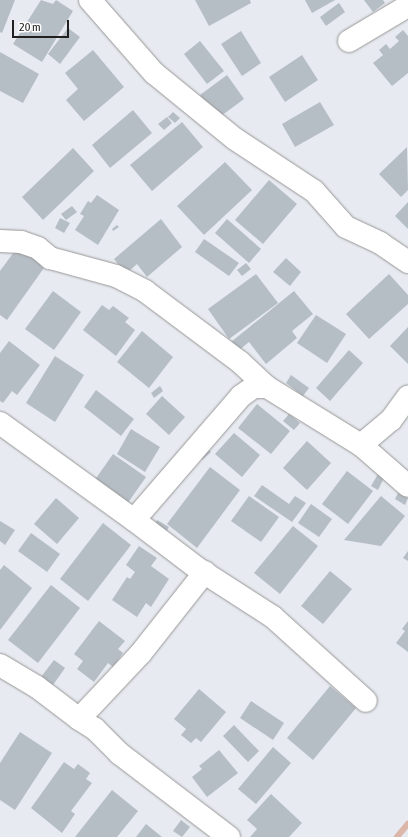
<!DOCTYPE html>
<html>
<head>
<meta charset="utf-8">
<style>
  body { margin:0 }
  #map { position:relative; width:408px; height:837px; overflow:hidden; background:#e7eaf0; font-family:"Asap Condensed",sans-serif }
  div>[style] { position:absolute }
  .stream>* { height:5.5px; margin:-2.75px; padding:0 2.75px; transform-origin:2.75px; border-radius:2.75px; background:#dcb7a9 }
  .building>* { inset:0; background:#b6bec5 }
  .roads { filter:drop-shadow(0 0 1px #979797) drop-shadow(0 0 1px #979797) }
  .minor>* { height:22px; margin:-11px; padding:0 11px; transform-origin:11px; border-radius:11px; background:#fff }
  span { translate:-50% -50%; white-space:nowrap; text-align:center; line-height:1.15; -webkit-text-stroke:3px #fff; paint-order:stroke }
  .scale { position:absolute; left:12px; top:20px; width:57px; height:18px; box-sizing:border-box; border:2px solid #202020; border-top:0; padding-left:5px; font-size:12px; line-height:14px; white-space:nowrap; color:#202020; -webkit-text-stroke:3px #fff; paint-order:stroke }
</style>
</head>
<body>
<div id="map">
  <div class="stream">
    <div style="left:397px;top:837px;width:17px;rotate:-50deg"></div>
  </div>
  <div class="building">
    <div style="clip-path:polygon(0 0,15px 0,2px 33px,0 32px)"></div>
    <div style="clip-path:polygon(41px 0,53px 4px,56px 0,73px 11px,42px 62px,13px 44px)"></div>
    <div style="clip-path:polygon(195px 0,250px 0,251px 3px,209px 26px)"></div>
    <div style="clip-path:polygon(305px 0,335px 0,312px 13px)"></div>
    <div style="clip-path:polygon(364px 0,383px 0,385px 3px,373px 12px)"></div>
    <div style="clip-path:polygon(339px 3px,345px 12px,326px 26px,320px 17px)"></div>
    <div style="clip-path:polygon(68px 28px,80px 37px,60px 64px,48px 54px)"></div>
    <div style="clip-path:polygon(403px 30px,408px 36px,408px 73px,392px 86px,373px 63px,383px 55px,379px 50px,386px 44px,390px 49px,399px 41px,395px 37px)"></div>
    <div style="clip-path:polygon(241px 31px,261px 63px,242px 76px,221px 44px)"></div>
    <div style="clip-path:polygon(200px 41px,224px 71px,207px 84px,184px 54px)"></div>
    <div style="clip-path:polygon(93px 50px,124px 87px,84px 121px,66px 100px,78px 89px,65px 73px)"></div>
    <div style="clip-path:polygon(0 52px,39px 74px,23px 103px,0 91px)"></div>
    <div style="clip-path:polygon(302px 55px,318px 80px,285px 102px,269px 77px)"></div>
    <div style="clip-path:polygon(227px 75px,244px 99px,217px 119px,200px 95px)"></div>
    <div style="clip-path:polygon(320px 102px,334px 125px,295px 147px,282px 124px)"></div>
    <div style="clip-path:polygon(133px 110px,152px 133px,110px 168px,92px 145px)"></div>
    <div style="clip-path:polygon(173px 112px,180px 118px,175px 123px,168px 117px)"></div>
    <div style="clip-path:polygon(167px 117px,172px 123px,164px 130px,158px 124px)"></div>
    <div style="clip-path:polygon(182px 122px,203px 147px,152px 191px,130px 165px)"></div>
    <div style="clip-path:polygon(407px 147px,408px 190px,401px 197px,379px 174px)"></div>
    <div style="clip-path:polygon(73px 148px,94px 171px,43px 220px,22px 197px)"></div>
    <div style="clip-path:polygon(225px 162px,252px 190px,204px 235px,177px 206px)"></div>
    <div style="clip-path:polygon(269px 180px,297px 204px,263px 244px,235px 220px)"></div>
    <div style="clip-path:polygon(97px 195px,119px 210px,98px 245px,75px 230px,84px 216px,80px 214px,88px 201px,91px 203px)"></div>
    <div style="clip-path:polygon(408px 202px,408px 229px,395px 216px)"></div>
    <div style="clip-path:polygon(72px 206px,77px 212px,66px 220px,61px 214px)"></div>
    <div style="clip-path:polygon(60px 218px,70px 223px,64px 233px,55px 228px)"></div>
    <div style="clip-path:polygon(161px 219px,182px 247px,147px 277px,137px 264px,126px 274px,114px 259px)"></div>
    <div style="clip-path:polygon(227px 219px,261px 249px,249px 263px,215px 233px)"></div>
    <div style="clip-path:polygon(117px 225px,119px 227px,113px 231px,112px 229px)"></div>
    <div style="clip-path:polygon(204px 239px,239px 263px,229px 276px,195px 252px)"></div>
    <div style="clip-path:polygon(19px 245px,46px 265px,7px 320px,0 315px,0 271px)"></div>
    <div style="clip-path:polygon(286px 258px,301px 272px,290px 286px,273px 272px)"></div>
    <div style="clip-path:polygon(246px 263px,251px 269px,242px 276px,237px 270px)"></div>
    <div style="clip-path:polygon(256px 274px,278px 303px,229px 339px,208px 309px)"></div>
    <div style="clip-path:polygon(389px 274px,408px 295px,408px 304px,369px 339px,346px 314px)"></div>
    <div style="clip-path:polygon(53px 291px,81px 312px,54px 350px,25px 329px)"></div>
    <div style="clip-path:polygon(294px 291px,313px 314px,292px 331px,297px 338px,266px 364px,249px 342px,238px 351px,231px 342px)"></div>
    <div style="clip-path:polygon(102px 305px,109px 310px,113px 306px,129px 318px,125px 322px,135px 330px,116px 356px,83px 330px)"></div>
    <div style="clip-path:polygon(316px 315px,346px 334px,327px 363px,297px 343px)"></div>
    <div style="clip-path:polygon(408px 327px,408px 364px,390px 346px)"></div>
    <div style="clip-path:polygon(142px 331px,173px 357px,149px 388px,117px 362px)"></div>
    <div style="clip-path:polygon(9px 341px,40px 365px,17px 395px,12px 391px,3px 403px,0 401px,0 353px)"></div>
    <div style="clip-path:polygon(349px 350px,363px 363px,330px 401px,316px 388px)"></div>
    <div style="clip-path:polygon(55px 356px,84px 375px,55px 422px,26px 403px)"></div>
    <div style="clip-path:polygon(291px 375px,309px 388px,303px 396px,286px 383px)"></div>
    <div style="clip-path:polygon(160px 386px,163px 391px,154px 398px,151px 393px)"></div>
    <div style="clip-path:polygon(96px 390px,134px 419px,121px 436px,84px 407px)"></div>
    <div style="clip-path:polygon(162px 396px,185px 417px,169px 435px,146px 414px)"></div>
    <div style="clip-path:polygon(257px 404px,290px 431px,271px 454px,238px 428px)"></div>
    <div style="clip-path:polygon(289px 414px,300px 423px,294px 430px,283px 421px)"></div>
    <div style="clip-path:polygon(131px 429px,160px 447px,145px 472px,117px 454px)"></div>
    <div style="clip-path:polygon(234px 433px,260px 455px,242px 477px,215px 454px)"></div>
    <div style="clip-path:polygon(307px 441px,331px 463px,307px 490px,283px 468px)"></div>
    <div style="clip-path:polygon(207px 448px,211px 452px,202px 460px,197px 456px)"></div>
    <div style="clip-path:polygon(113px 454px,146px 477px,125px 507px,92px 484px)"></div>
    <div style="clip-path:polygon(210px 467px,240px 490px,197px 548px,167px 524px)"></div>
    <div style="clip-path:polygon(347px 471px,373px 491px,348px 524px,322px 504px)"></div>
    <div style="clip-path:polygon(378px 474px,384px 478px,378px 490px,371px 486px)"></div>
    <div style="clip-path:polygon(262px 485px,289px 504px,295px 496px,306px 503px,292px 522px,254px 496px)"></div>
    <div style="clip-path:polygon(398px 493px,408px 498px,405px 505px,395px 499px)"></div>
    <div style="clip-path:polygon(249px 496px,279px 517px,261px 542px,231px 521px)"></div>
    <div style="clip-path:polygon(381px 496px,405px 516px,381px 546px,344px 540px)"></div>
    <div style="clip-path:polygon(56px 498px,79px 518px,57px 544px,34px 524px)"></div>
    <div style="clip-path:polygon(311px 504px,332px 519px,319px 537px,298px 523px)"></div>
    <div style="clip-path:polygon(157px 520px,169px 527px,163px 537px,151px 530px)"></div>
    <div style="clip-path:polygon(0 521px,15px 530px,5px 545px,0 541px)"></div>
    <div style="clip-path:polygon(103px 523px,131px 545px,88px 601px,60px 579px)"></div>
    <div style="clip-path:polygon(293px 526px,318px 546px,280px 594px,254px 573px)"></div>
    <div style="clip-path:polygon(31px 533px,60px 554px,47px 572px,18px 551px)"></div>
    <div style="clip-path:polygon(139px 546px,157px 558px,151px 566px,169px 579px,151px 607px,146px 603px,137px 617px,112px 600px,127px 577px,130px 579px,135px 572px,126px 565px)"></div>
    <div style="clip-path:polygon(408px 551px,408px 561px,403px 558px)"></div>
    <div style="clip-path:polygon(4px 565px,32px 588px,0 630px,0 570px)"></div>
    <div style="clip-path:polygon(330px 571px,352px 589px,323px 624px,301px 606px)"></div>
    <div style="clip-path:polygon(51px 585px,80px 608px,38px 663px,8px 640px)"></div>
    <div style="clip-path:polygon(99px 621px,125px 641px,118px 649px,123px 653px,113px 667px,108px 663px,94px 682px,77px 669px,83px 661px,74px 654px)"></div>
    <div style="clip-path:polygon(408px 621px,408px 652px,396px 643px,405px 631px,402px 629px)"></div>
    <div style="clip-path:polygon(54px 660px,65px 668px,53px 685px,41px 677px)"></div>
    <div style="clip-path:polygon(330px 686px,356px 708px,313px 760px,287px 738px)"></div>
    <div style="clip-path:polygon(199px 689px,226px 712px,201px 742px,196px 738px,191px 743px,181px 735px,186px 729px,174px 719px)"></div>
    <div style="clip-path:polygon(251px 701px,284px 723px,273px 740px,240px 718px)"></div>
    <div style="clip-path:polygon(234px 725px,259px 751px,248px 762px,223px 736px)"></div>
    <div style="clip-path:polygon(20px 732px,52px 753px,15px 810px,0 800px,0 763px)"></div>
    <div style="clip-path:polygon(273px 747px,291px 763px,256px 804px,238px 789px)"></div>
    <div style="clip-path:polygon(219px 750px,238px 773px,207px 797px,192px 777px,202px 769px,199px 766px)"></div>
    <div style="clip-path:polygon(64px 762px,74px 769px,78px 764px,90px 773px,86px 779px,92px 783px,71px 811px,75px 814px,62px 833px,31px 808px)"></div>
    <div style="clip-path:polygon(112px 790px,138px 811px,117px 837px,75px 837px)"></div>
    <div style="clip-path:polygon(271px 794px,302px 823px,289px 837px,250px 837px,257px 829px,247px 820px)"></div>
    <div style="clip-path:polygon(181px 820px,190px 827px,182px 837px,173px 831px)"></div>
    <div style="clip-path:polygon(146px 824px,162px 837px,136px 837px)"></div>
  </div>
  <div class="roads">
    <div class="minor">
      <div style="left:90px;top:0;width:97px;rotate:48.8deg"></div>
      <div style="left:154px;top:73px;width:104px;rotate:39.2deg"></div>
      <div style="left:235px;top:139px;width:95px;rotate:33.4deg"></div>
      <div style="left:314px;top:191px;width:48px;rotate:48.4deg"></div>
      <div style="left:346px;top:227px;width:38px;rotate:25deg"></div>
      <div style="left:380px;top:243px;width:34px;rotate:34deg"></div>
      <div style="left:349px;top:41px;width:69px;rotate:-30.7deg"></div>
      <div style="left:0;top:241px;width:21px;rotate:3deg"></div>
      <div style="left:21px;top:242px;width:18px;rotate:19deg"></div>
      <div style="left:38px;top:248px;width:16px;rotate:40deg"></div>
      <div style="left:50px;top:258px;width:68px;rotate:15.3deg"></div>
      <div style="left:116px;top:276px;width:33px;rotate:27deg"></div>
      <div style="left:145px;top:291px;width:119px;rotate:36.8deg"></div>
      <div style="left:240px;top:362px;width:37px;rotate:43deg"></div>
      <div style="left:0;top:423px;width:165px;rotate:35.9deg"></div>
      <div style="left:134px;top:520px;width:164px;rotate:-49.2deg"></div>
      <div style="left:241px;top:396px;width:16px;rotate:-35deg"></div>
      <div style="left:254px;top:387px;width:13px"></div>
      <div style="left:267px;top:387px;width:110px;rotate:31.7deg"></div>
      <div style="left:361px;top:445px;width:39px;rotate:-40deg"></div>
      <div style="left:391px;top:420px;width:29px;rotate:-54deg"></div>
      <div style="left:361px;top:445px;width:62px;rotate:41.1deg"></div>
      <div style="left:134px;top:520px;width:79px;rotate:37.3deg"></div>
      <div style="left:197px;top:568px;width:90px;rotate:32.8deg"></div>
      <div style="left:273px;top:617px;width:125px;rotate:42.1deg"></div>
      <div style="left:0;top:665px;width:43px;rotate:30.7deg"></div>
      <div style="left:37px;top:687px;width:53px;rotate:37.3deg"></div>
      <div style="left:79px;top:719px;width:91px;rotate:-46.8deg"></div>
      <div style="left:141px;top:653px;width:103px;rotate:-51.7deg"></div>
      <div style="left:79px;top:719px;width:19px;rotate:32deg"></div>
      <div style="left:95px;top:729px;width:35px;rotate:45deg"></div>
      <div style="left:120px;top:754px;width:137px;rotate:37.3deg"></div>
    </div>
  </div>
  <div class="scale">20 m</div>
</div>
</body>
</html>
